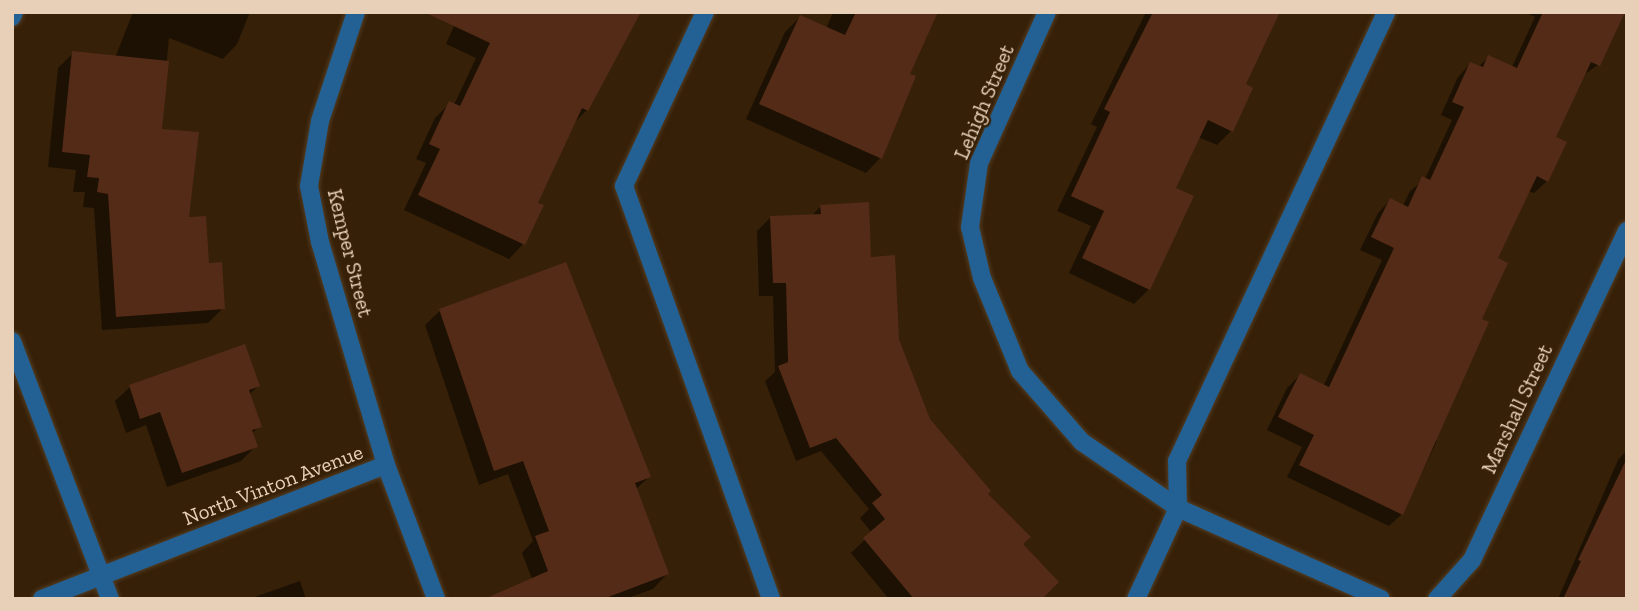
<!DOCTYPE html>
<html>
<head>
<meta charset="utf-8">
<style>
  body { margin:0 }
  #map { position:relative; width:1639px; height:611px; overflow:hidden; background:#362007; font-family:"Zilla Slab",serif }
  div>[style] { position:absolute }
  .shadow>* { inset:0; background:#0007 }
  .building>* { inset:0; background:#542b16 }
  .roads { filter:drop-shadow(0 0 2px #523c23) drop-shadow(0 0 2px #523c23) }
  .service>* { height:18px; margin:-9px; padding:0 9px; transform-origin:9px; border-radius:9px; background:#236194 }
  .minor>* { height:18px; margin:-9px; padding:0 9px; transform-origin:9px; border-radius:9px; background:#236194 }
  span { translate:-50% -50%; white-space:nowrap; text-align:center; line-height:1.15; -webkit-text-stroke:5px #362007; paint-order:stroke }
  .street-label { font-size:21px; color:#e8d0b8 }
  .frame { position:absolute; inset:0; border:14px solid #e8d0b8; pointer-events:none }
</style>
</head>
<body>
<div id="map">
  <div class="shadow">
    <div style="clip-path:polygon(133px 12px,250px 12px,237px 44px,223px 59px,169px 38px,160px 130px,188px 219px,223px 308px,208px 323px,102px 330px,94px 208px,83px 207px,85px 192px,73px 192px,76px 170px,48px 167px,58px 68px,73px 53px,115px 58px)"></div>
    <div style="clip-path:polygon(460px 12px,587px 110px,574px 123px,536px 203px,523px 244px,509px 259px,404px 210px,426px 163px,416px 159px,435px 118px,450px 103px,454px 105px,476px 58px,446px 44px)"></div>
    <div style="clip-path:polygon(833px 12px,937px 12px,907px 75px,880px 158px,866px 173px,746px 119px,785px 32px,800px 17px,826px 29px)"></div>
    <div style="clip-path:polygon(1146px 12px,1278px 12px,1244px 85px,1231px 131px,1217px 145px,1198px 137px,1174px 189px,1149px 289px,1134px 304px,1069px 273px,1091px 226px,1057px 211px,1097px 127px,1091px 124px)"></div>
    <div style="clip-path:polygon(1524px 12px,1623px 12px,1598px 65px,1582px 76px,1553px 138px,1547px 181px,1534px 193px,1528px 191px,1496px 259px,1480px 320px,1433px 439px,1437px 441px,1402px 514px,1389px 526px,1287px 477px,1302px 447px,1267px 430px,1287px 388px,1300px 375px,1323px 387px,1382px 260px,1360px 250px,1378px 213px,1390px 200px,1403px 206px,1410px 191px,1425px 179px,1452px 120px,1441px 115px,1458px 77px,1470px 64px,1478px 67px,1489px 57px,1512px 67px,1535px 17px)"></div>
    <div style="clip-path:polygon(821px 206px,869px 259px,929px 420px,1020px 544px,1040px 599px,889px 599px,851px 553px,872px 533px,860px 518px,869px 509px,821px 451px,796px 461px,765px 381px,775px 372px,773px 296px,759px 296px,757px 231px,771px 217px,811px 216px)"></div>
    <div style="clip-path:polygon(440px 311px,649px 477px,636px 489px,667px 574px,653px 589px,625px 599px,516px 599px,532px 579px,522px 553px,533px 541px,508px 474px,479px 485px,425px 325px)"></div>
    <div style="clip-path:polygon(258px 386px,249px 395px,260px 426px,251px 434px,256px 446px,241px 461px,167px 487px,146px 425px,126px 433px,115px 401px,130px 387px)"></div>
    <div style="clip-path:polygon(1627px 450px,1627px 599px,1558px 599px,1618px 460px)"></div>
    <div style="clip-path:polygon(300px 581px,306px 599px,249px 599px)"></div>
  </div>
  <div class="building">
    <div style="clip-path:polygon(424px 12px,641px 12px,588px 111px,582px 108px,538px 203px,544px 205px,525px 245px,418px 195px,440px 149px,429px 144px,449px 101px,460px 106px,490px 43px)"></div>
    <div style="clip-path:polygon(856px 12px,938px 12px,910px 74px,916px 76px,882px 159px,759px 104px,800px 15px,845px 35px)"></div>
    <div style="clip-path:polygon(1153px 12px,1280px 12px,1246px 84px,1253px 88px,1233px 132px,1208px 120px,1176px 188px,1194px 196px,1150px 290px,1082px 258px,1104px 211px,1071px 196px,1110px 112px,1104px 109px)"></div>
    <div style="clip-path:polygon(1543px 12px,1625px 12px,1600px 66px,1591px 62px,1556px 137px,1567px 142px,1548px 182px,1537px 176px,1498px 258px,1508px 263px,1482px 319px,1489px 322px,1403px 515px,1299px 465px,1314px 435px,1278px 417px,1300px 373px,1329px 387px,1394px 248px,1371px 237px,1390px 198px,1408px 207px,1422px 176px,1430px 180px,1464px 107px,1452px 102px,1470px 62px,1483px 67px,1488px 55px,1517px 68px)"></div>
    <div style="clip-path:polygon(72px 51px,169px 61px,162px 129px,199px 132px,189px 217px,206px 216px,209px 263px,222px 262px,225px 309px,116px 317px,108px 194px,97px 192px,99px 178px,87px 177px,90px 155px,62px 152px)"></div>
    <div style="clip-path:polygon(869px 202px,871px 257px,895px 255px,899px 339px,930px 419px,991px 491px,988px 494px,1031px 537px,1023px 544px,1059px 582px,1042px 599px,914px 599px,863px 538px,885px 519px,872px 503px,882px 495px,836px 438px,810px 448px,778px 366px,788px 362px,786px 283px,773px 283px,770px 216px,821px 214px,820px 205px)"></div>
    <div style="clip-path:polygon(566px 262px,651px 477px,635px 483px,669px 574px,603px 599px,484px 599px,548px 571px,535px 536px,549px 531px,523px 461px,494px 471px,439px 309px)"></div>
    <div style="clip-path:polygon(245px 344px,260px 386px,249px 390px,262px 427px,252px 430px,258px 447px,182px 473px,160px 412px,140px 419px,129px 385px)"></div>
    <div style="clip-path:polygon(1627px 458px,1627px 599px,1563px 599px,1581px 561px,1578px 560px)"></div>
  </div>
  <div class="roads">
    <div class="service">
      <div style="left:705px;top:12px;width:192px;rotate:115deg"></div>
      <div style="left:624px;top:186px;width:438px;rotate:70.4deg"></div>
      <div style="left:12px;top:17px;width:5px;rotate:-68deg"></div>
      <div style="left:12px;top:341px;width:276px;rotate:69.2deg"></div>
      <div style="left:1178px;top:508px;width:47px;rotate:-91.2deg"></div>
      <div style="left:1177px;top:461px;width:495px;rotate:-65deg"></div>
    </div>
    <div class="minor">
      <div style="left:356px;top:12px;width:115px;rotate:108.3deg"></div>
      <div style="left:320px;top:121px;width:66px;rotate:99.6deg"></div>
      <div style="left:309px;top:186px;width:57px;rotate:78.9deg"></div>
      <div style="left:320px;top:242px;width:233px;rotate:73.5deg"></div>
      <div style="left:386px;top:465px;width:143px;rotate:69.5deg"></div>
      <div style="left:1047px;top:12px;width:166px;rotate:114.2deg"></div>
      <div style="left:979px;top:163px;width:65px;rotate:98deg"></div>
      <div style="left:970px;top:227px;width:52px;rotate:76.8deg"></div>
      <div style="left:982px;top:278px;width:100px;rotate:67.8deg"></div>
      <div style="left:1020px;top:371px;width:94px;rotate:48.9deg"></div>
      <div style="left:1082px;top:442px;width:116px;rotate:34.5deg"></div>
      <div style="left:42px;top:599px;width:369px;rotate:-21.3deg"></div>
      <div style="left:1136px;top:599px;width:100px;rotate:-65.2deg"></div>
      <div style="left:1178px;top:508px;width:222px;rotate:24.1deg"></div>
      <div style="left:1437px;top:599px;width:52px;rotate:-48.1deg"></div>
      <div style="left:1472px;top:560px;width:364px;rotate:-64.8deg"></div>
    </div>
  </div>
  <div class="street-label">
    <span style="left:984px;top:102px;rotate:-67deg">Lehigh Street</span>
    <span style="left:350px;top:253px;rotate:76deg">Kemper Street</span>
    <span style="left:1517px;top:409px;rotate:-65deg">Marshall Street</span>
    <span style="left:273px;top:485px;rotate:-21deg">North Vinton Avenue</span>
  </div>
  <div class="frame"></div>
</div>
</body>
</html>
